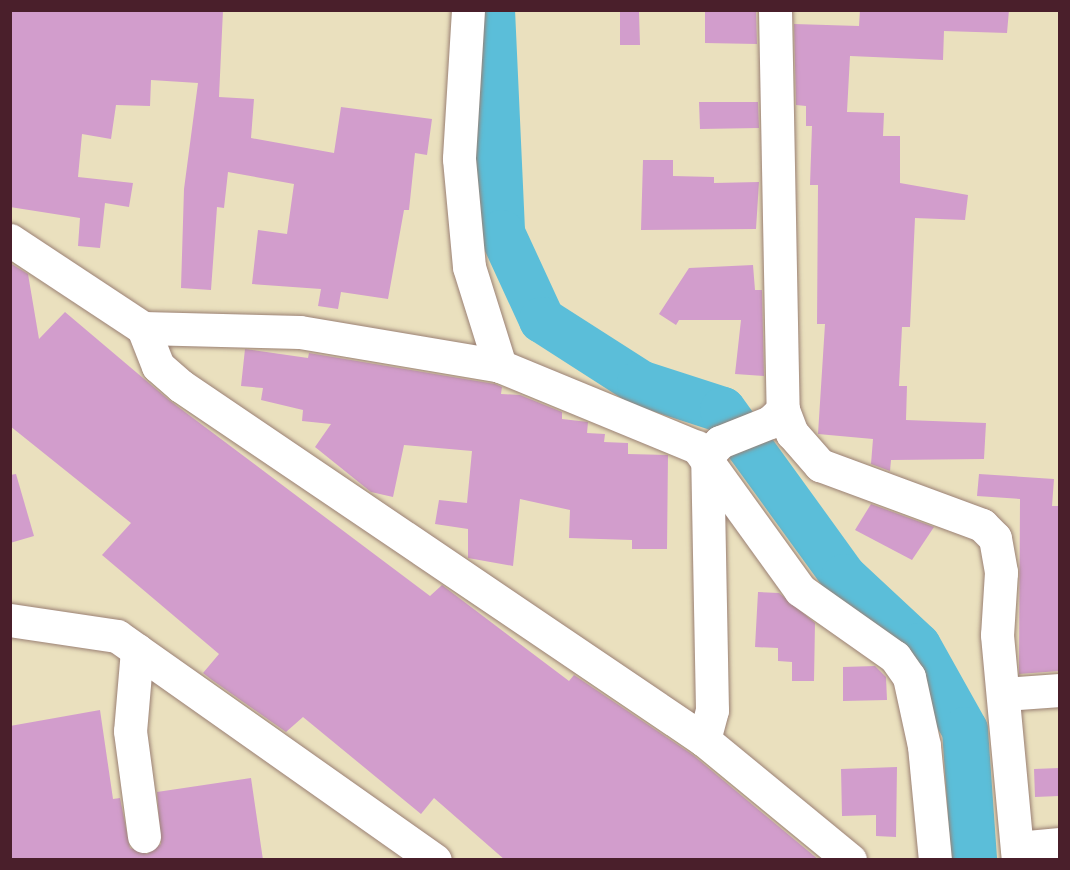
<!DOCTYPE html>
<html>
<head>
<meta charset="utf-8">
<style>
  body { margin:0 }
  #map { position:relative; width:1070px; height:870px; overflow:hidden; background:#eae0be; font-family:"EB Garamond",serif }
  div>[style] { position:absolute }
  .river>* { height:46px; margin:-23px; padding:0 23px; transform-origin:23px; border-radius:23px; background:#5bbed9 }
  .building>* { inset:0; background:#d29dcc }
  .roads { filter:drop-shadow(0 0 2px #9a8074) drop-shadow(0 0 2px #9a8074) }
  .minor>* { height:33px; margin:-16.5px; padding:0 16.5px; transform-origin:16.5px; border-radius:16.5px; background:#fff }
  span { translate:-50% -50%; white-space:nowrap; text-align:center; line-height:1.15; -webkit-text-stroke:5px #f6f6f2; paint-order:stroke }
  .frame { position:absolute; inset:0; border:12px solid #4a1f2b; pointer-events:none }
</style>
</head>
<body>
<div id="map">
  <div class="river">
    <div style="left:492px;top:10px;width:223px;rotate:87.4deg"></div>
    <div style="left:502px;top:233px;width:96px;rotate:65.3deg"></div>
    <div style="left:542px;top:320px;width:117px;rotate:32.7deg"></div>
    <div style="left:640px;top:383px;width:87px;rotate:18deg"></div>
    <div style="left:723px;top:410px;width:206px;rotate:54.1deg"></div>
    <div style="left:844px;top:577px;width:101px;rotate:43deg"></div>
    <div style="left:918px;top:646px;width:96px;rotate:60.8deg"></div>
    <div style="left:965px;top:730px;width:130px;rotate:86deg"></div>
  </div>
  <div class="building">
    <div style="clip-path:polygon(12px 10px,223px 10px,219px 97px,254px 99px,251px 138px,334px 153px,341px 107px,432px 119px,427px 155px,415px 153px,409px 210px,404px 210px,388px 299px,341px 292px,338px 309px,318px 306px,321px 289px,252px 284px,258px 230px,287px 234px,294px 184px,228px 172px,224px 208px,217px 207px,211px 290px,181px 288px,184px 189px,198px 83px,151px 80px,150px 106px,116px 105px,111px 139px,82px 134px,78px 177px,133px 183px,129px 207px,105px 203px,100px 248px,78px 246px,80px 218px,10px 207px)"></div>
    <div style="clip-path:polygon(705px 10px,756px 10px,757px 44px,705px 43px)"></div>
    <div style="clip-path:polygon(860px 10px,1009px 10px,1007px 33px,944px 31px,943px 60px,850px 56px,847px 112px,884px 113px,883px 136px,900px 136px,900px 183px,968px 195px,965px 220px,915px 218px,910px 327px,902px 327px,899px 386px,907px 386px,906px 420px,986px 423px,984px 459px,891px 460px,890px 471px,871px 464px,873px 439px,818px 434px,825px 324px,817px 324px,818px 185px,810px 185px,812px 126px,806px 126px,806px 106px,796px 105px,794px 24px,859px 26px)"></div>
    <div style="clip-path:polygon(620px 12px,639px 12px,640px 45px,620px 45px)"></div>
    <div style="clip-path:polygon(699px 102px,758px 102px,759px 128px,700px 129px)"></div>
    <div style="clip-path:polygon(643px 160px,673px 160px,673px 176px,714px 177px,714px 183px,759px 182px,756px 229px,641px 230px)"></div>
    <div style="clip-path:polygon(10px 263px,28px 274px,39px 339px,65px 312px,169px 400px,430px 596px,442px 585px,569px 681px,574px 675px,693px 755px,819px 860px,505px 860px,434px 798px,421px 814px,303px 717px,286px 732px,212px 680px,203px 673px,219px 654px,102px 555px,131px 523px,10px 426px)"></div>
    <div style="clip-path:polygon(753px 265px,755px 290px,762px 290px,764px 376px,735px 374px,741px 320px,679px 320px,676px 325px,659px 314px,689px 268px)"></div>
    <div style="clip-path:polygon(245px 349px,308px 358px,309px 353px,495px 384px,502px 387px,501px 394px,520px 395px,562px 412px,562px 419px,588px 422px,587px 433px,605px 434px,604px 442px,628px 443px,628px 454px,668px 455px,667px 549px,632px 549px,632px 540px,569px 538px,570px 510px,520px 499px,513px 566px,468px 558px,468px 529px,435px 524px,439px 500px,467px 503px,472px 451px,404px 445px,393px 497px,371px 492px,315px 447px,331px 424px,302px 421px,303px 410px,261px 400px,263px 388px,241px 386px)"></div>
    <div style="clip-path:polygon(16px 474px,34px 536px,10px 543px,10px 475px)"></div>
    <div style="clip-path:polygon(979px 474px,1054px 479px,1052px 506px,1059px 506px,1059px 671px,1019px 674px,1020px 499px,977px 496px)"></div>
    <div style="clip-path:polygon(871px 504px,934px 527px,912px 560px,855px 530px)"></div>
    <div style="clip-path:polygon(758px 592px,779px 593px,815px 623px,814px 681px,792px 681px,792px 662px,778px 661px,778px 648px,755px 647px)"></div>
    <div style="clip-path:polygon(875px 666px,886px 677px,887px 700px,843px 701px,843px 667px)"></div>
    <div style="clip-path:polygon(100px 710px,113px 799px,120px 798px,130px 848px,147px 854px,161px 844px,157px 792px,251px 778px,263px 860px,10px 860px,10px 726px)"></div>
    <div style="clip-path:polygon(897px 767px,896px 837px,876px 836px,876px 815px,842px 816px,841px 769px)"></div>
    <div style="clip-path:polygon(1059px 768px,1059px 796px,1035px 797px,1034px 769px)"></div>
  </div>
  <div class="roads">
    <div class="minor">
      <div style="left:468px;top:10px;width:149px;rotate:93.5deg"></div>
      <div style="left:459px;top:159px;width:108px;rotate:84.7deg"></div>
      <div style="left:469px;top:267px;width:104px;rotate:72.6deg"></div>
      <div style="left:775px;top:10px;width:400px;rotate:88.9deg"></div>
      <div style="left:783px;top:410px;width:25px;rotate:69deg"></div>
      <div style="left:792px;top:433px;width:43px;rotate:48.8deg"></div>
      <div style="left:820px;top:465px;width:173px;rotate:20.3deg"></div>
      <div style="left:982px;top:525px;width:18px;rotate:45deg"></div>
      <div style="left:995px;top:538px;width:35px;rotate:80deg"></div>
      <div style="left:1001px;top:572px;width:63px;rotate:93.6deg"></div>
      <div style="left:997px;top:635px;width:226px;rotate:84.7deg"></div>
      <div style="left:10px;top:240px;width:159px;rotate:33.5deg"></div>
      <div style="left:143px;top:328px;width:157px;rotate:1.5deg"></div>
      <div style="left:300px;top:332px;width:203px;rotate:9.6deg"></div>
      <div style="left:500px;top:366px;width:213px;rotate:22.4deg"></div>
      <div style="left:697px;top:447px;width:176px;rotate:54.2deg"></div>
      <div style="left:800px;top:590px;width:116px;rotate:35.2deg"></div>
      <div style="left:895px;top:657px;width:24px;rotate:55deg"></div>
      <div style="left:909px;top:677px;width:71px;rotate:77.7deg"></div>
      <div style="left:924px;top:746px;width:115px;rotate:84.5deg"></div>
      <div style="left:143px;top:328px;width:41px;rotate:68.5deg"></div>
      <div style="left:158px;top:366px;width:30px;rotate:41deg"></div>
      <div style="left:181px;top:386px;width:632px;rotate:34.09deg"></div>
      <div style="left:704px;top:740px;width:31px;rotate:-75deg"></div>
      <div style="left:712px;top:710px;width:254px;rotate:-91.1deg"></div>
      <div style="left:707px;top:456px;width:19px;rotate:-47deg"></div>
      <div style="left:720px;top:442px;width:54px;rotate:-21.8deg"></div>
      <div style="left:770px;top:422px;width:18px;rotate:-43deg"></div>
      <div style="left:10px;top:620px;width:108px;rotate:8.5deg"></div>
      <div style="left:117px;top:636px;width:389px;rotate:35.2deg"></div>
      <div style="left:137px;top:650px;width:81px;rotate:94.9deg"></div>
      <div style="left:130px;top:731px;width:106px;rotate:82.4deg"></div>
      <div style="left:1004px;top:694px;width:56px;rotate:-4.1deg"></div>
      <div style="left:704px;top:740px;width:189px;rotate:39.4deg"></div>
      <div style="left:1017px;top:848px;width:43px;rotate:-5.3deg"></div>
    </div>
  </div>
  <div class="frame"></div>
</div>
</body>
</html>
